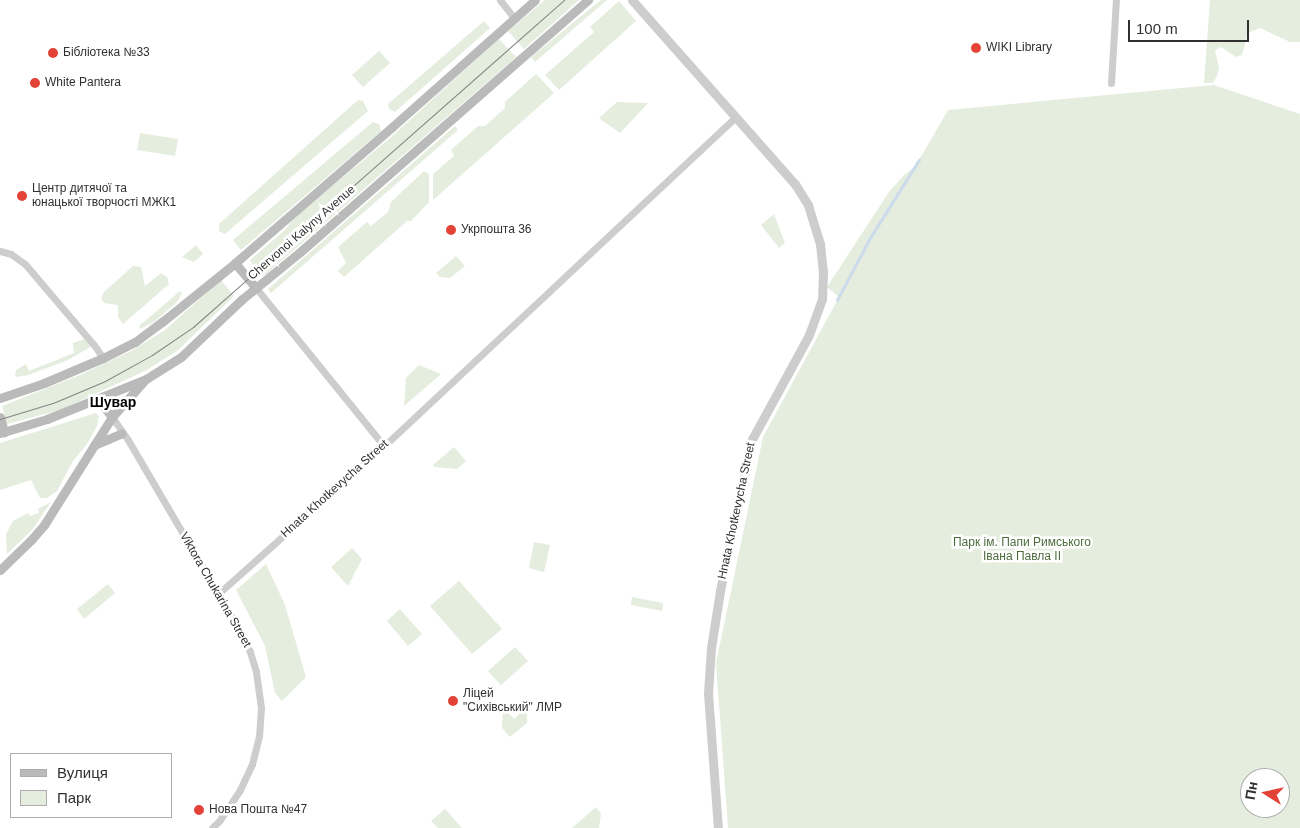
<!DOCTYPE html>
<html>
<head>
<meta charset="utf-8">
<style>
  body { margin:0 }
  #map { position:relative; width:1300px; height:828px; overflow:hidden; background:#fff; font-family:Arial,sans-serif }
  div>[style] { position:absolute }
  .green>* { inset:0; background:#e4edde }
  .stream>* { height:2.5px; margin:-1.25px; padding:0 1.25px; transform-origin:1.25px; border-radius:1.25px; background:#cbdbec }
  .minor>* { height:7px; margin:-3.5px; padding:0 3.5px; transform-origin:3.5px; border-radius:3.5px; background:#cdcdcd }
  .tertiary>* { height:9px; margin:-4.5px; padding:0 4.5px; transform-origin:4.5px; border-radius:4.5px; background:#cdcdcd }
  .secondary>* { height:9px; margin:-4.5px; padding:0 4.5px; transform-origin:4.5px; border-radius:4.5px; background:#bababa }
  .tram>* { height:1px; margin:-0.5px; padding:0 0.5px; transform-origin:0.5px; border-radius:0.5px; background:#858585 }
  .dots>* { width:14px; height:14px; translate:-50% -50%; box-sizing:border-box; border:2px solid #fff; border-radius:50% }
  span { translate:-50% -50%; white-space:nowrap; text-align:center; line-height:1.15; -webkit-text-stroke:5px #fff; paint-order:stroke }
  .poi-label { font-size:12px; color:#303030 }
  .left { translate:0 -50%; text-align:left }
  .street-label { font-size:12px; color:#303030 }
  .park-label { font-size:12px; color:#4d6c3e }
  .neighbourhood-label { font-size:14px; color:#000; font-weight:700 }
  .legend { position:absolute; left:10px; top:753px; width:162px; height:65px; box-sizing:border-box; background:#fff; border:1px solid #acacac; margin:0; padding:6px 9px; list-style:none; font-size:15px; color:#303030 }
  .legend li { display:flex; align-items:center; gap:10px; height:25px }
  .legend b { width:25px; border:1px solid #acacac }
  .north { position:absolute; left:1240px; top:768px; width:50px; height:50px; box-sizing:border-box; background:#fff; border:1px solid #acacac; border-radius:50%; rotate:280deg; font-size:14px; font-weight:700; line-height:20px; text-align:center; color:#303030 }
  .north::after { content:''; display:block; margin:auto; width:18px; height:22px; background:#e34236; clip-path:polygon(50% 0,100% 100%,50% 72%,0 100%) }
  .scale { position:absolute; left:1128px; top:20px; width:121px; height:22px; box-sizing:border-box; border:2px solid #303030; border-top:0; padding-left:6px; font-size:15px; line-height:18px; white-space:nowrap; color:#303030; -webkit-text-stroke:4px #fff; paint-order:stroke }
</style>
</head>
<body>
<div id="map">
  <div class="green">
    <div style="clip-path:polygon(545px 0,579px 0,524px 49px,508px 31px)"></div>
    <div style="clip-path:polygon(601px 0,607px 0,535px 62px,531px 57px)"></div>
    <div style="clip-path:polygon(1210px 0,1300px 0,1300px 42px,1290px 42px,1260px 28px,1248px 33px,1242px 55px,1236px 57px,1221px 47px,1215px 50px,1219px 68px,1217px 76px,1213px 83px,1204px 83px)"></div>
    <div style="clip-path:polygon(619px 1px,636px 21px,559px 90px,545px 75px,594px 32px,590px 27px)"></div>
    <div style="clip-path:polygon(484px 21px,490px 28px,395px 112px,389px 109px,388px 104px)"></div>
    <div style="clip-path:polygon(499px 39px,516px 57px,266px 274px,259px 276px,250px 260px,284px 231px,297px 215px,390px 138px)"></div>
    <div style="clip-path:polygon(379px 51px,390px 63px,363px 87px,352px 75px)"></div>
    <div style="clip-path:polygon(536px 74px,554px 93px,433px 200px,433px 174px,454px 156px,451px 150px,478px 126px,485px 126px,505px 108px,505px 102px)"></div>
    <div style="clip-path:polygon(evenodd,1214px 85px,1300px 114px,1300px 828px,728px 828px,716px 663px,763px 437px,839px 297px,827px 287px,889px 192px,904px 175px,915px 167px,948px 110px,1214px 85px,1250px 778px,1280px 778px,1280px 808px,1250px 808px,1250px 778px)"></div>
    <div style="clip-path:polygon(358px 100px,363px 101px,368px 111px,225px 234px,219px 231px,219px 224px)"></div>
    <div style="clip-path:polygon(617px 102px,648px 103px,620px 133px,599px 118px)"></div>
    <div style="clip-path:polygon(373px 122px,379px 124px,381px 131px,241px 250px,233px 240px)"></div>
    <div style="clip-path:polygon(455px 126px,458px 130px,271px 293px,268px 289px)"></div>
    <div style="clip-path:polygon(140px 133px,178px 139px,175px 156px,137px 150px)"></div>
    <div style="clip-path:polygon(424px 171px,429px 174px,429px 202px,411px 221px,407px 221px,344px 277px,338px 271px,346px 263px,338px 247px,367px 222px,371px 226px,388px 212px,391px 202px)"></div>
    <div style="clip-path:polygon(774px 214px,785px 243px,779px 248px,761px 225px)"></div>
    <div style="clip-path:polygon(196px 245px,203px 254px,194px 262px,182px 257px)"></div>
    <div style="clip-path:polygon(456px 256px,465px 266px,450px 278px,440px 277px,436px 273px)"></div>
    <div style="clip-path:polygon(133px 266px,141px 267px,145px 286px,161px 273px,167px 277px,169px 284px,123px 324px,118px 317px,118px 305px,104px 303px,101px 298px,104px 292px)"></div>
    <div style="clip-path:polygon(221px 280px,234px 296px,177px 351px,145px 371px,60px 410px,7px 424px,2px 406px,80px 375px,131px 351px,165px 330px)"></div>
    <div style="clip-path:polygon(180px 291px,182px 293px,177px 302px,154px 322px,140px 329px,139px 326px)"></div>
    <div style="clip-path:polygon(84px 339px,92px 344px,89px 348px,66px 361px,28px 375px,17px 377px,15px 375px,16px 370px,26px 364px,29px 371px,74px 353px,73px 343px)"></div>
    <div style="clip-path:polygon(419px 365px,441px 374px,404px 406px,406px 378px)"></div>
    <div style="clip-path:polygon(96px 413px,99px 416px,97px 426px,87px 444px,73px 461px,57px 491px,47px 498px,40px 498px,31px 480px,0 490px,0 443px)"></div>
    <div style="clip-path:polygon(454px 447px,466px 461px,457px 469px,435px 467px,433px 465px)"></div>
    <div style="clip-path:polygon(51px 502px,33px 529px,7px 554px,6px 534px,13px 521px,28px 513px,30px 516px,39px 513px,38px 509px)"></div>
    <div style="clip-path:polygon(534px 542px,550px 545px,544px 572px,529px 568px)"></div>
    <div style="clip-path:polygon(352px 548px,362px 559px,348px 586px,331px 567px)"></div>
    <div style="clip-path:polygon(266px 564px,285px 605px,306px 677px,282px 701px,275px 693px,265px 646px,236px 590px)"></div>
    <div style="clip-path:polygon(459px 581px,502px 629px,472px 654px,430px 606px)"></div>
    <div style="clip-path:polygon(108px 584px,115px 593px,84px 619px,77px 609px)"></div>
    <div style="clip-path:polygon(632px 597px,663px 603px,662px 611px,631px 605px)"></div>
    <div style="clip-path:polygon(400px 609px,422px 634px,408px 646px,387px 621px)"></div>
    <div style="clip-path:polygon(515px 647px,528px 661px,501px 685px,488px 671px)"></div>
    <div style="clip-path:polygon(503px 707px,514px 719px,527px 707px,527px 723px,510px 737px,502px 728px)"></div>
    <div style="clip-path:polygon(596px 807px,601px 814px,599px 828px,572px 828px)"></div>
    <div style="clip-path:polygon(445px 809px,462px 828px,438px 828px,431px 821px)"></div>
  </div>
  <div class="stream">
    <div style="left:837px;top:300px;width:70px;rotate:-62deg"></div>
    <div style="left:870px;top:238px;width:92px;rotate:-57.9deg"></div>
  </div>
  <div class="minor">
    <div style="left:500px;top:0;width:23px;rotate:52deg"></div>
    <div style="left:1111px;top:83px;width:83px;rotate:-86.6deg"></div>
    <div style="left:0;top:251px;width:11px;rotate:15deg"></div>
    <div style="left:11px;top:254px;width:17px;rotate:36deg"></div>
    <div style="left:25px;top:264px;width:106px;rotate:49.6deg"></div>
    <div style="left:94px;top:345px;width:16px;rotate:55deg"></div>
    <div style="left:256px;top:288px;width:203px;rotate:51deg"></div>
    <div style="left:112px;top:417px;width:28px;rotate:55deg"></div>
    <div style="left:128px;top:440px;width:213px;rotate:59.6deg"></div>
    <div style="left:236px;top:624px;width:31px;rotate:63deg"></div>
    <div style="left:250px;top:652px;width:21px;rotate:73deg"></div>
    <div style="left:256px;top:672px;width:36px;rotate:82deg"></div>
    <div style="left:261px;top:708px;width:28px;rotate:94deg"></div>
    <div style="left:259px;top:736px;width:29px;rotate:104deg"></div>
    <div style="left:252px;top:764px;width:29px;rotate:115deg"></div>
    <div style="left:240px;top:790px;width:36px;rotate:124deg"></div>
    <div style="left:220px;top:820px;width:11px;rotate:135deg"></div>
    <div style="left:219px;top:593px;width:221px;rotate:-41.7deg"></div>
    <div style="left:384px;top:446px;width:481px;rotate:-43.1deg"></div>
  </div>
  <div class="tertiary">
    <div style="left:632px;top:0;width:246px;rotate:48.5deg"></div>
    <div style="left:795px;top:184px;width:25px;rotate:58deg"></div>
    <div style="left:808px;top:205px;width:41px;rotate:72.9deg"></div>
    <div style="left:820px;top:244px;width:28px;rotate:84deg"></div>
    <div style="left:823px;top:272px;width:27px;rotate:92deg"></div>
    <div style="left:822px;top:299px;width:38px;rotate:110deg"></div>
    <div style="left:809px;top:335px;width:119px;rotate:118.7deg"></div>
    <div style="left:752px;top:439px;width:155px;rotate:101.9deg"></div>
    <div style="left:720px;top:591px;width:58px;rotate:99deg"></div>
    <div style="left:711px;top:648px;width:45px;rotate:93.8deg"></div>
    <div style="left:708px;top:693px;width:135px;rotate:85.8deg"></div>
  </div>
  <div class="secondary">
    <div style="left:235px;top:263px;width:33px;rotate:50deg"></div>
    <div style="left:0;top:398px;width:46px;rotate:-18.8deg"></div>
    <div style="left:44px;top:383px;width:64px;rotate:-23deg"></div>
    <div style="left:103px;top:358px;width:36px;rotate:-27deg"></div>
    <div style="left:135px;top:342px;width:34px;rotate:-37deg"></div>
    <div style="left:162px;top:322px;width:94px;rotate:-38.9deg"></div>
    <div style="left:235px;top:263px;width:208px;rotate:-40.9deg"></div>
    <div style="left:392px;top:127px;width:191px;rotate:-41.6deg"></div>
    <div style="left:98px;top:399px;width:23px;rotate:52deg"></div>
    <div style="left:0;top:417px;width:16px;rotate:75deg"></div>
    <div style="left:0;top:433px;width:49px;rotate:-16.6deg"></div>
    <div style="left:47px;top:419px;width:107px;rotate:-22deg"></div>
    <div style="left:146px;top:379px;width:41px;rotate:-32.2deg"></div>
    <div style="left:181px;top:357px;width:83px;rotate:-43.5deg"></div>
    <div style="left:241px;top:300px;width:76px;rotate:-39.1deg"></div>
    <div style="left:300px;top:252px;width:383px;rotate:-41.2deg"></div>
    <div style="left:94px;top:445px;width:30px;rotate:-23deg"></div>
    <div style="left:0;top:570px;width:43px;rotate:-44.1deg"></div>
    <div style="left:31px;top:540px;width:20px;rotate:-49deg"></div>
    <div style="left:44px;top:525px;width:128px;rotate:-57.8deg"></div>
    <div style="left:112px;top:417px;width:48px;rotate:-48.4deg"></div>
  </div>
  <div class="tram">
    <div style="left:0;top:419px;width:55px;rotate:-16.8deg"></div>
    <div style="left:53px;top:403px;width:56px;rotate:-22.9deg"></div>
    <div style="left:105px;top:381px;width:54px;rotate:-29deg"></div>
    <div style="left:152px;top:355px;width:50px;rotate:-34.3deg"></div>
    <div style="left:193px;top:327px;width:495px;rotate:-41.4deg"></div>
  </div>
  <div class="dots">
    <div style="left:976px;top:48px;background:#e34236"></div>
    <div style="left:53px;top:53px;background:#e34236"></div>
    <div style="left:35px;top:83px;background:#e34236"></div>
    <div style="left:22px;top:196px;background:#e34236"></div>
    <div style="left:451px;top:230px;background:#e34236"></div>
    <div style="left:453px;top:701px;background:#e34236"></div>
    <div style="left:199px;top:810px;background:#e34236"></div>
  </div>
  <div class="poi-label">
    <span class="left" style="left:986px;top:48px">WIKI Library</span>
    <span class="left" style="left:63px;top:53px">Бібліотека №33</span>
    <span class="left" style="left:45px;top:83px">White Pantera</span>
    <span class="left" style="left:32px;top:196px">Центр дитячої та<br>юнацької творчості МЖК1</span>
    <span class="left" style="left:461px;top:230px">Укрпошта 36</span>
    <span class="left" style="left:463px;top:701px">Ліцей<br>"Сихівський" ЛМР</span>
    <span class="left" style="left:209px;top:810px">Нова Пошта №47</span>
  </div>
  <div class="street-label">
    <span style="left:302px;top:233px;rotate:-41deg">Chervonoi Kalyny Avenue</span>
    <span style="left:335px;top:489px;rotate:-42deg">Hnata Khotkevycha Street</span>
    <span style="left:737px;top:511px;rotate:-78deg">Hnata Khotkevycha Street</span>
    <span style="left:215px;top:590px;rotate:60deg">Viktora Chukarina Street</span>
  </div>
  <div class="park-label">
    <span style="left:1022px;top:550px">Парк ім. Папи Римського<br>Івана Павла ІІ</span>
  </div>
  <div class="neighbourhood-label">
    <span style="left:113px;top:402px">Шувар</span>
  </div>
  <ul class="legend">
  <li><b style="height:6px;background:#bababa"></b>Вулиця</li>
  <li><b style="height:14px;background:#e4edde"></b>Парк</li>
  </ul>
  <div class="north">Пн</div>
  <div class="scale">100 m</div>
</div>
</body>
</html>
